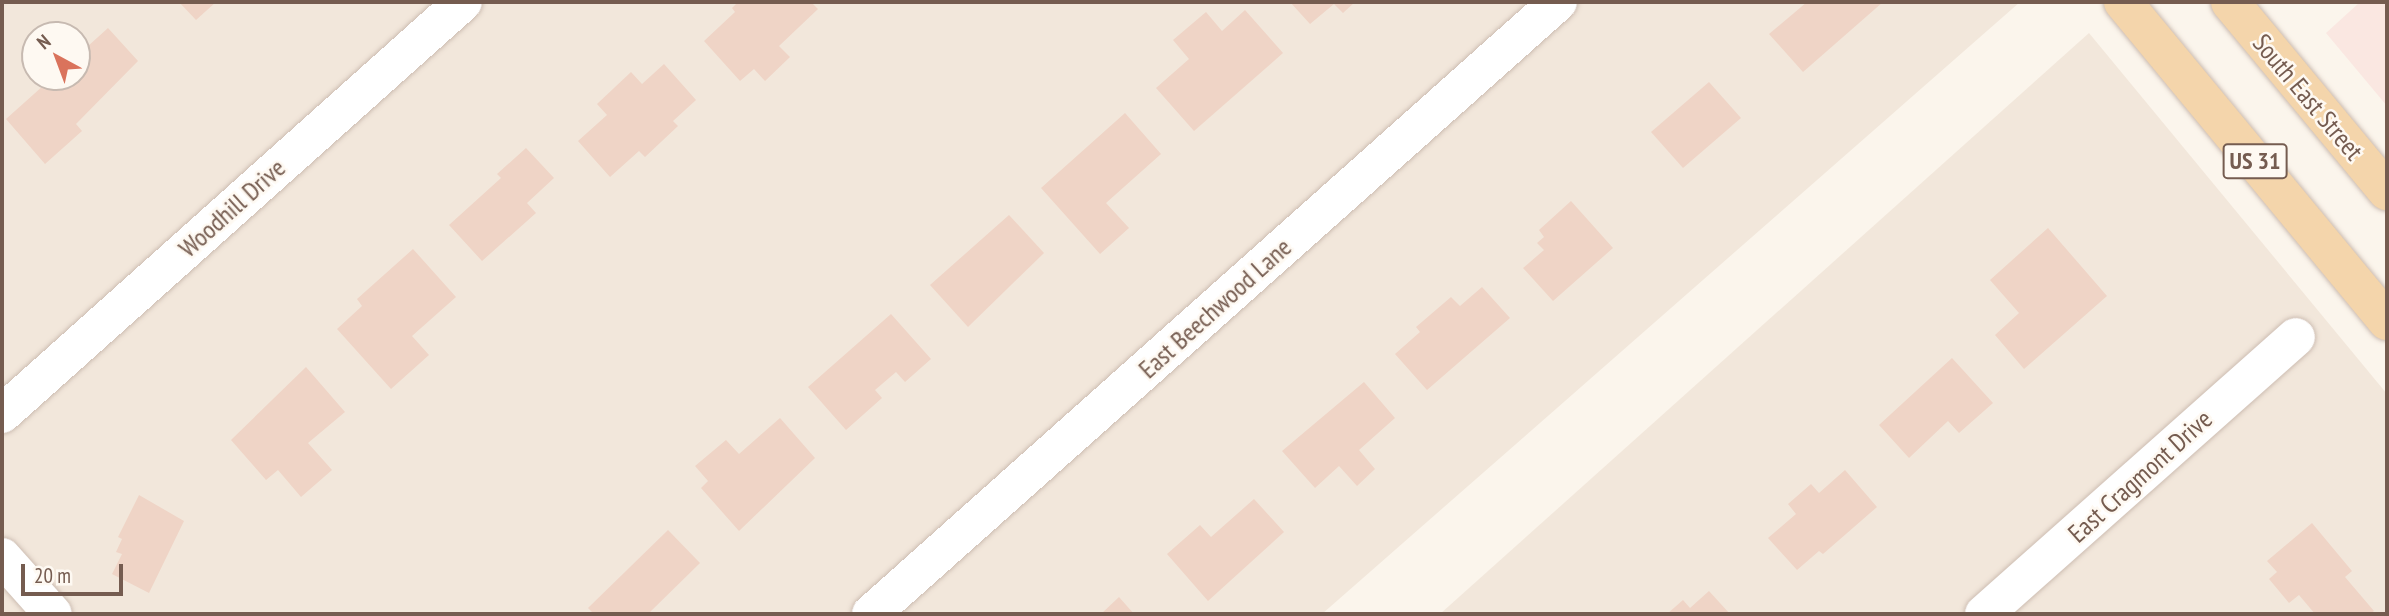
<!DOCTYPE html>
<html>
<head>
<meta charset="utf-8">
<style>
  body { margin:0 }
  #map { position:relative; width:2389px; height:616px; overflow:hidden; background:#fbf5ec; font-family:"PT Sans Narrow",sans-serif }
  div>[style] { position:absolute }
  .residential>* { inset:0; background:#f2e7db }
  .commercial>* { inset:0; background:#fae7e1 }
  .building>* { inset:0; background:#efd4c6 }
  .roads { filter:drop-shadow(0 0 2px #cdbdb2) drop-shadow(0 0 2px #cdbdb2) }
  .minor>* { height:38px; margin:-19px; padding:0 19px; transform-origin:19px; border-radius:19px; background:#fff }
  .primary>* { height:38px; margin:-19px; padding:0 19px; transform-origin:19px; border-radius:19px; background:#f4d5ab }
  span { translate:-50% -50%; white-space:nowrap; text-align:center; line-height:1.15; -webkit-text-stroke:5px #fef9f2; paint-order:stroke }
  .shield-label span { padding:2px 5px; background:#fef9f2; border:2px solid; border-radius:5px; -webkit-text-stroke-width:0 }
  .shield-label { font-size:24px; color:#755c50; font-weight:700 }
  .street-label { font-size:26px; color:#755c50 }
  .frame { position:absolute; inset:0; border:4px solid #755c50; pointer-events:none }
  .north { position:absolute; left:21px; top:21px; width:70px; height:70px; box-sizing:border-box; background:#fef9f2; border:2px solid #c7bab1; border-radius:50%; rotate:319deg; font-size:19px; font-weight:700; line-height:28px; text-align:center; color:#755c50 }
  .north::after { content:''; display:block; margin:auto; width:24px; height:32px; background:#da735c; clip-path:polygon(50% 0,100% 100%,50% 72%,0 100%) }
  .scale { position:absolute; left:21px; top:564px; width:102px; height:32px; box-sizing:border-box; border:4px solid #755c50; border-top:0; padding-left:9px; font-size:21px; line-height:24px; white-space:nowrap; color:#755c50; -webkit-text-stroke:5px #fef9f2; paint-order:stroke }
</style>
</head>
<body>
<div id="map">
  <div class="residential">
    <div style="clip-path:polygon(evenodd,2px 2px,2020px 2px,1322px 614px,2px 614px,2px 2px,35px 35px,77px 35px,77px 77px,35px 77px,35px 35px)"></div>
    <div style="clip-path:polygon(2089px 33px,2387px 394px,2387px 614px,1440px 614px)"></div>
  </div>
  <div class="commercial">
    <div style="clip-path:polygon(2360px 2px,2387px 2px,2387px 106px,2326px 33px)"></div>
  </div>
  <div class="building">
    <div style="clip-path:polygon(179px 2px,216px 2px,196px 20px)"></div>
    <div style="clip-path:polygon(738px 2px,811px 2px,818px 9px,779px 46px,790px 57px,765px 81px,754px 69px,740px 81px,704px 41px,735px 12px,732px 8px)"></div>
    <div style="clip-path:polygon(1290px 2px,1355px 2px,1343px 13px,1334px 4px,1310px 24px)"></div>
    <div style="clip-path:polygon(1807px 2px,1883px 2px,1803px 72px,1769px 34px)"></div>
    <div style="clip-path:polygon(1245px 10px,1283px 53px,1194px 131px,1156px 88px,1189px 59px,1173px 40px,1206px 12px,1222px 31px)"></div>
    <div style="clip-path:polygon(108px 28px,138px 61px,76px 124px,82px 131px,45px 164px,6px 119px,53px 77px,77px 77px,77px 56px)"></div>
    <div style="clip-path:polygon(664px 64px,696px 100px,673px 121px,678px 126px,645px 157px,639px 151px,610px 177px,578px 141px,607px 115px,597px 104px,631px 72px,642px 84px)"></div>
    <div style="clip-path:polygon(1709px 82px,1741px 118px,1683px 168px,1651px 132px)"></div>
    <div style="clip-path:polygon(1125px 113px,1161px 154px,1106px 203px,1129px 228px,1100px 254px,1041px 188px)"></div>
    <div style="clip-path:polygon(526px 148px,554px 178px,527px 203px,536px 213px,482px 261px,449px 225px,501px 178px,497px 174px)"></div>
    <div style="clip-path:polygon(1571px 201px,1613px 248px,1553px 301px,1523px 268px,1544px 250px,1537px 243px,1544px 237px,1539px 230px)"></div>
    <div style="clip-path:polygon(1009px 215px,1044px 253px,968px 327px,930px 285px)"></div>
    <div style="clip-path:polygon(2048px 228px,2107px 296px,2024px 369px,1995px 335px,2019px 313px,1990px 280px)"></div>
    <div style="clip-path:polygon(413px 249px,456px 297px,412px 336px,429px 355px,391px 389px,337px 329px,362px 306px,357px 299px)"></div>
    <div style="clip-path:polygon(1482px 287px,1510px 318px,1427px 390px,1395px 354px,1420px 332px,1416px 327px,1451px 297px,1460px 306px)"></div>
    <div style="clip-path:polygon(891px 314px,931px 359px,905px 382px,896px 372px,875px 390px,882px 398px,846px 430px,808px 387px)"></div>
    <div style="clip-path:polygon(1952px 358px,1993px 403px,1959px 433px,1948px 421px,1909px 458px,1879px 425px)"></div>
    <div style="clip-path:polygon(306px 367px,345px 412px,308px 443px,332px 470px,301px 497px,278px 470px,266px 480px,231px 440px)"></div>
    <div style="clip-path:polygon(1364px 382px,1395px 418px,1359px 450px,1375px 469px,1357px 486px,1339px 466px,1315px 488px,1282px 451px)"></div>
    <div style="clip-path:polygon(780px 418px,815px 458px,739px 531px,701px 488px,708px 481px,695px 466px,726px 440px,739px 454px)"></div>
    <div style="clip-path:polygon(1845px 470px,1877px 507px,1823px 554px,1819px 551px,1797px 570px,1768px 538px,1796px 514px,1788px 504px,1811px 484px,1819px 493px)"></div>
    <div style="clip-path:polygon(139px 495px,184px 521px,149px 593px,112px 574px,122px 554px,116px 552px,122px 539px,118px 537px)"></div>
    <div style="clip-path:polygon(1254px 499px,1284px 532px,1208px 601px,1167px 554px,1200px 525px,1211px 537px)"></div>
    <div style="clip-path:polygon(2312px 523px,2352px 571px,2345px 577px,2374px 611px,2370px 614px,2315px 614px,2299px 595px,2289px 603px,2269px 579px,2277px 572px,2267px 561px)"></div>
    <div style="clip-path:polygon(668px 530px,700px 563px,648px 614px,594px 614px,588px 608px)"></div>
    <div style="clip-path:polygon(1709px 591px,1730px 614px,1667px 614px,1683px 600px,1690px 608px)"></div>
    <div style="clip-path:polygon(1119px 597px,1134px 614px,1101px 614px)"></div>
  </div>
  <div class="roads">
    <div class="minor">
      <div style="left:2px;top:414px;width:618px;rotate:-41.79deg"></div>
      <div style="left:2px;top:557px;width:76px;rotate:48.2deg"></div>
      <div style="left:871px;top:614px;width:920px;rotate:-41.7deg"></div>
      <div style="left:1984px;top:614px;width:417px;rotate:-41.6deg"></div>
    </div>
    <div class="primary">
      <div style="left:2123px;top:2px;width:414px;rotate:50.4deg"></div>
      <div style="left:2230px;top:2px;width:246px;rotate:50.3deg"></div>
    </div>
  </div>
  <div class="shield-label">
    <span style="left:2255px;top:161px">US 31</span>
  </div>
  <div class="street-label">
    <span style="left:2308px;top:97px;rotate:50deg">South East Street</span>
    <span style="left:232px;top:208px;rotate:-42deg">Woodhill Drive</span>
    <span style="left:1215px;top:308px;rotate:-42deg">East Beechwood Lane</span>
    <span style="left:2140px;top:476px;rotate:-42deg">East Cragmont Drive</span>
  </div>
  <div class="frame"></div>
  <div class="north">N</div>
  <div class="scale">20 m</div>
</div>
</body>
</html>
